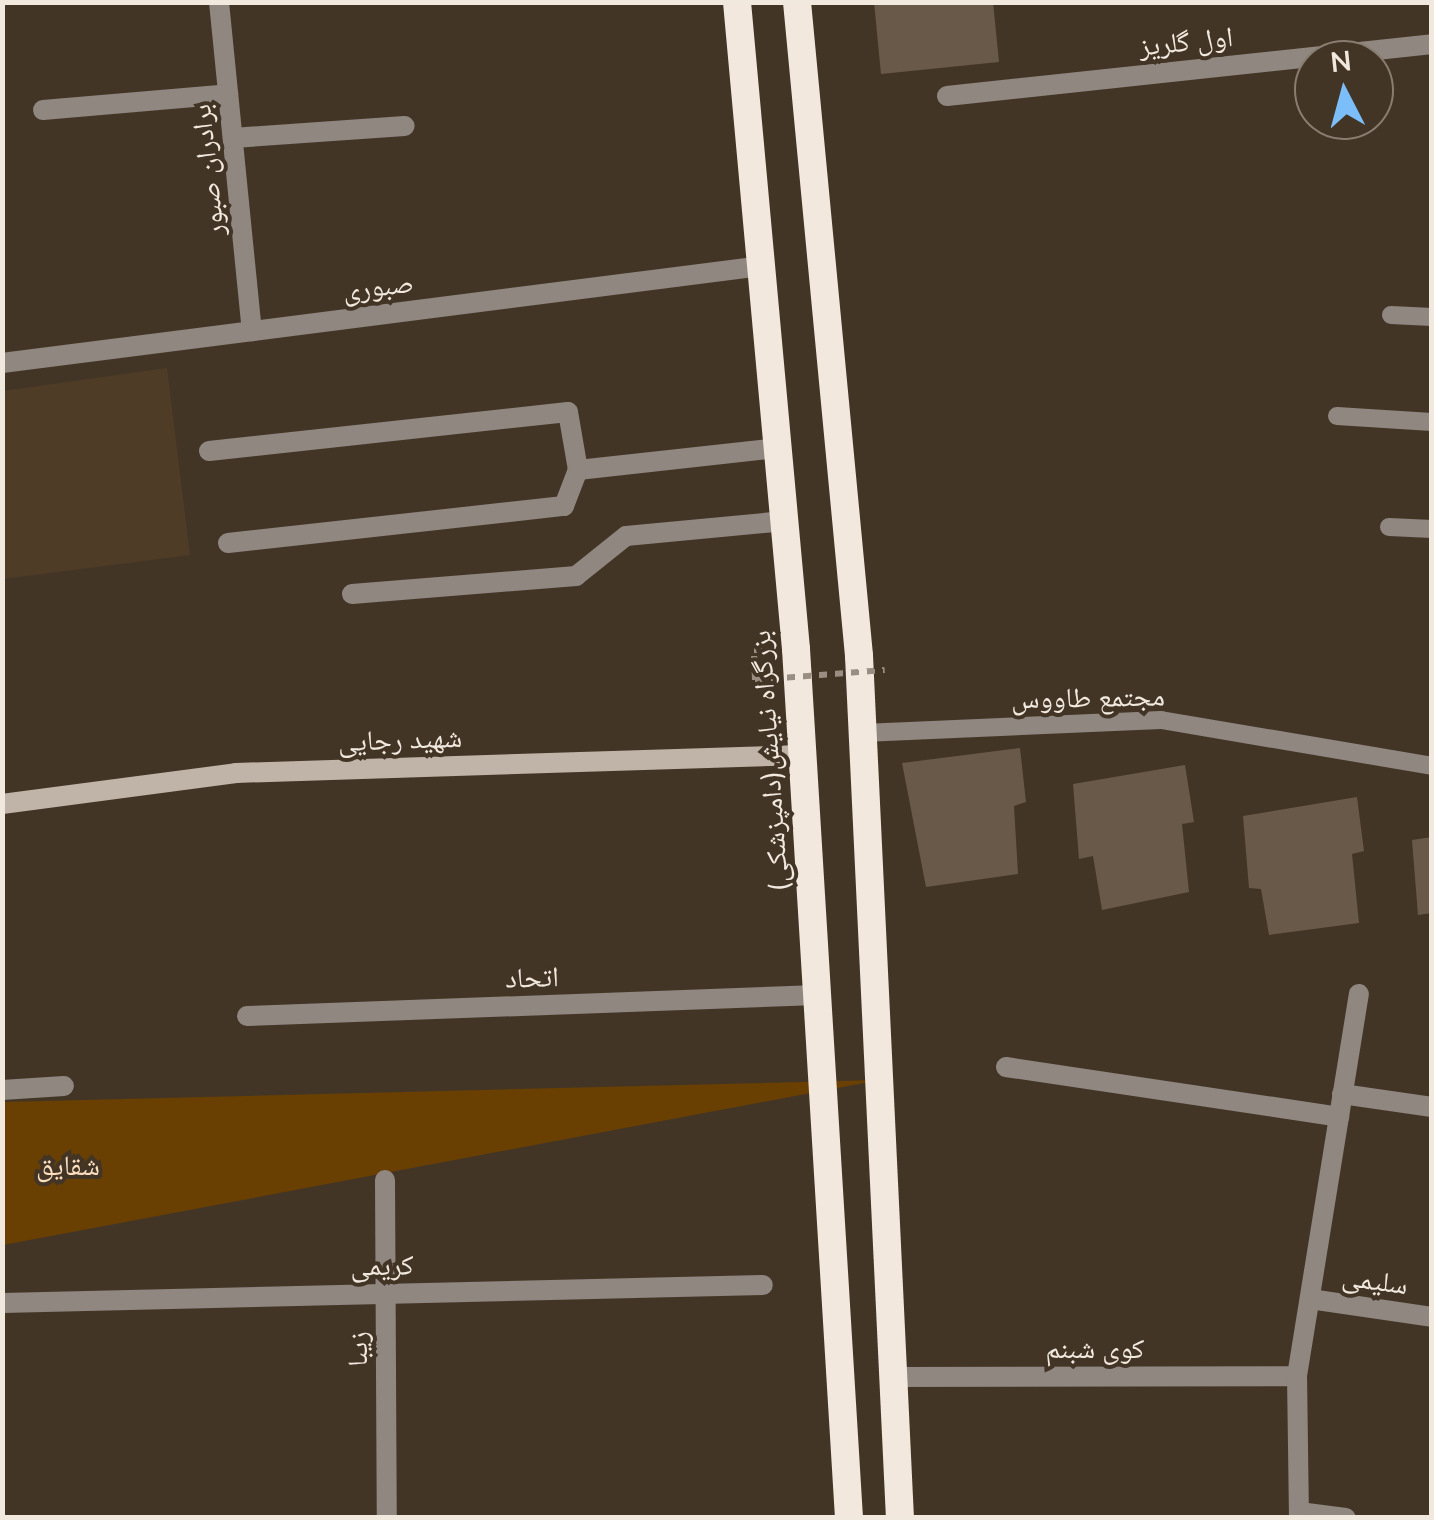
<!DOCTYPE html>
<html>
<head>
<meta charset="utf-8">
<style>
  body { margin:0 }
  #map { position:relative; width:1434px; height:1520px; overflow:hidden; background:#433526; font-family:"Nunito Sans","Noto Naskh Arabic",sans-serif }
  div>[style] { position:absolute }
  .built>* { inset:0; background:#4f3c27 }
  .green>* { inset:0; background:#694002 }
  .building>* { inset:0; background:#695949 }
  .path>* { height:6px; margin-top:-3px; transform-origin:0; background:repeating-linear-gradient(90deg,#998e81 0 8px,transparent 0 16px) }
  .service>* { height:18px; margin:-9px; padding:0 9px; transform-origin:9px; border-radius:9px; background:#8f8780 }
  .minor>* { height:20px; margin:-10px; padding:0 10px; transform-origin:10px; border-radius:10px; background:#8f8780 }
  .secondary>* { height:20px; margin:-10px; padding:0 10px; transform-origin:10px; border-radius:10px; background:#c0b4a8 }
  .trunk>* { height:28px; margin:-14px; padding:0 14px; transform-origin:14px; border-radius:14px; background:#f2e8de }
  .path-bridge>* { height:6px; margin-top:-3px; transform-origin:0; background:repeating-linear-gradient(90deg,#998e81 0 8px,transparent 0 16px) }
  span { translate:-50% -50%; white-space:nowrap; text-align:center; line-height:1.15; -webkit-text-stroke:8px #433526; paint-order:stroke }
  .street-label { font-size:28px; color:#f1e8de }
  .park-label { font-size:28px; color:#fcdebe }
  .frame { position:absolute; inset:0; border:5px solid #f1e8de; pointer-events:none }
  .north { position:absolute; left:1294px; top:40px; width:100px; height:100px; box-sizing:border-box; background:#433526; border:2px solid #897d70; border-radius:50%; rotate:354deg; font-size:28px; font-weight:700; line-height:40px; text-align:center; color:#f1e8de }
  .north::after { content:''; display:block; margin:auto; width:35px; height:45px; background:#7cbef9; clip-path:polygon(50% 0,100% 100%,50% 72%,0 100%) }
</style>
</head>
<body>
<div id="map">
  <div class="built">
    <div style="clip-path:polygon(167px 368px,190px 555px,3px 579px,3px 391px)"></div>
  </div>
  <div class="green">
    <div style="clip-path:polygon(880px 1080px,3px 1245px,3px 1102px)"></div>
  </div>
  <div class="building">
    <div style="clip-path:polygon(874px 2px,993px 2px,999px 62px,881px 74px)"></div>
    <div style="clip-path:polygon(1020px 748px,1026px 802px,1014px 806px,1018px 874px,926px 887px,902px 763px)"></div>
    <div style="clip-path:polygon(1185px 765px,1194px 822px,1182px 824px,1189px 892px,1102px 910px,1093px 856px,1079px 859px,1073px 784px)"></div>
    <div style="clip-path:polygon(1357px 797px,1364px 851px,1352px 854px,1359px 923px,1269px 935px,1261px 889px,1249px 888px,1243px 816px)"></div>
    <div style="clip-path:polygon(1432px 837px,1432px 913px,1418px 915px,1412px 840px)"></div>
  </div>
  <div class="path">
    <div style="left:755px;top:680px;width:30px;rotate:-92deg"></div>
    <div style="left:754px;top:650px;width:16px"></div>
  </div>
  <div class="service">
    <div style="left:1391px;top:315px;width:41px;rotate:2.8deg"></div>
    <div style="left:1337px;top:416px;width:95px;rotate:3.6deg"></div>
    <div style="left:1389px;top:527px;width:43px;rotate:2.7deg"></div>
    <div style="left:863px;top:733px;width:298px;rotate:-2.5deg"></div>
    <div style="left:1161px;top:720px;width:275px;rotate:9.6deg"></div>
  </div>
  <div class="minor">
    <div style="left:219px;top:2px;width:331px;rotate:84.3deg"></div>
    <div style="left:947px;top:96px;width:488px;rotate:-6.1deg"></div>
    <div style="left:43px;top:110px;width:186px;rotate:-4.9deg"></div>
    <div style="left:233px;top:138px;width:172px;rotate:-4deg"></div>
    <div style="left:2px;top:363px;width:765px;rotate:-7.28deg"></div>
    <div style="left:209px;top:451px;width:361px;rotate:-6.2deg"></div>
    <div style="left:568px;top:412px;width:59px;rotate:80.2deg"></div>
    <div style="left:228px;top:543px;width:338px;rotate:-6.3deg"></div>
    <div style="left:564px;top:506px;width:39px;rotate:-69deg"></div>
    <div style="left:578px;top:470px;width:201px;rotate:-6.3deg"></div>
    <div style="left:352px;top:594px;width:225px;rotate:-4.6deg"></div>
    <div style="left:576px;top:576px;width:64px;rotate:-38.7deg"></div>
    <div style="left:626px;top:536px;width:160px;rotate:-5.4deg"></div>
    <div style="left:247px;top:1016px;width:571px;rotate:-2.11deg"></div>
    <div style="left:1006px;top:1067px;width:337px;rotate:8.5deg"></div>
    <div style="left:2px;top:1090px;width:62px;rotate:-3.7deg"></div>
    <div style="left:1342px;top:1094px;width:91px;rotate:8.2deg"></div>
    <div style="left:385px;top:1180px;width:338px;rotate:89.7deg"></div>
    <div style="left:1310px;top:1299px;width:123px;rotate:8.4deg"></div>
    <div style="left:2px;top:1303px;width:761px;rotate:-1.35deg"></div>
    <div style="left:894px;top:1377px;width:403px;rotate:-0.1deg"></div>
    <div style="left:1299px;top:1512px;width:47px;rotate:7.3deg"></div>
    <div style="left:1299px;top:1518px;width:142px;rotate:-90.8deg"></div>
    <div style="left:1297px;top:1376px;width:387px;rotate:-80.8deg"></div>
  </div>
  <div class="secondary">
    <div style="left:2px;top:804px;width:236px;rotate:-7.5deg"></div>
    <div style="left:236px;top:773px;width:566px;rotate:-1.82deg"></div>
  </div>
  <div class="trunk">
    <div style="left:737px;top:2px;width:650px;rotate:84.79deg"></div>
    <div style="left:796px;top:649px;width:871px;rotate:86.51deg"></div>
    <div style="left:797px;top:2px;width:657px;rotate:84.58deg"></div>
    <div style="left:859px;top:656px;width:863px;rotate:87.28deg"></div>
  </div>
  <div class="path-bridge">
    <div style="left:755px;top:680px;width:130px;rotate:-4.4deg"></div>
  </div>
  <div class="street-label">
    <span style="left:1186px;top:42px;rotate:-6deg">اول گلریز</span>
    <span style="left:208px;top:170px;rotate:-96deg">برادران صبور</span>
    <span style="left:378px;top:287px;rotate:-7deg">صبوری</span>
    <span style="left:1088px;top:698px;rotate:-1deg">مجتمع طاووس</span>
    <span style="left:400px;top:740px;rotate:-2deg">شهید رجایی</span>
    <span style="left:770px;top:761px;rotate:-94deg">بزرگراه نیایش(دامپزشکی)</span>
    <span style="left:532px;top:978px;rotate:-2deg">اتحاد</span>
    <span style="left:382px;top:1266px;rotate:-1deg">کریمی</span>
    <span style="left:1375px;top:1281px;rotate:8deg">سلیمی</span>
    <span style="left:358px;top:1349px;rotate:-90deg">زیبا</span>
    <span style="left:1095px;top:1349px">کوی شبنم</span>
  </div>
  <div class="park-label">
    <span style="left:68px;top:1166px">شقایق</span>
  </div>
  <div class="frame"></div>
  <div class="north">N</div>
</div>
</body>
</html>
